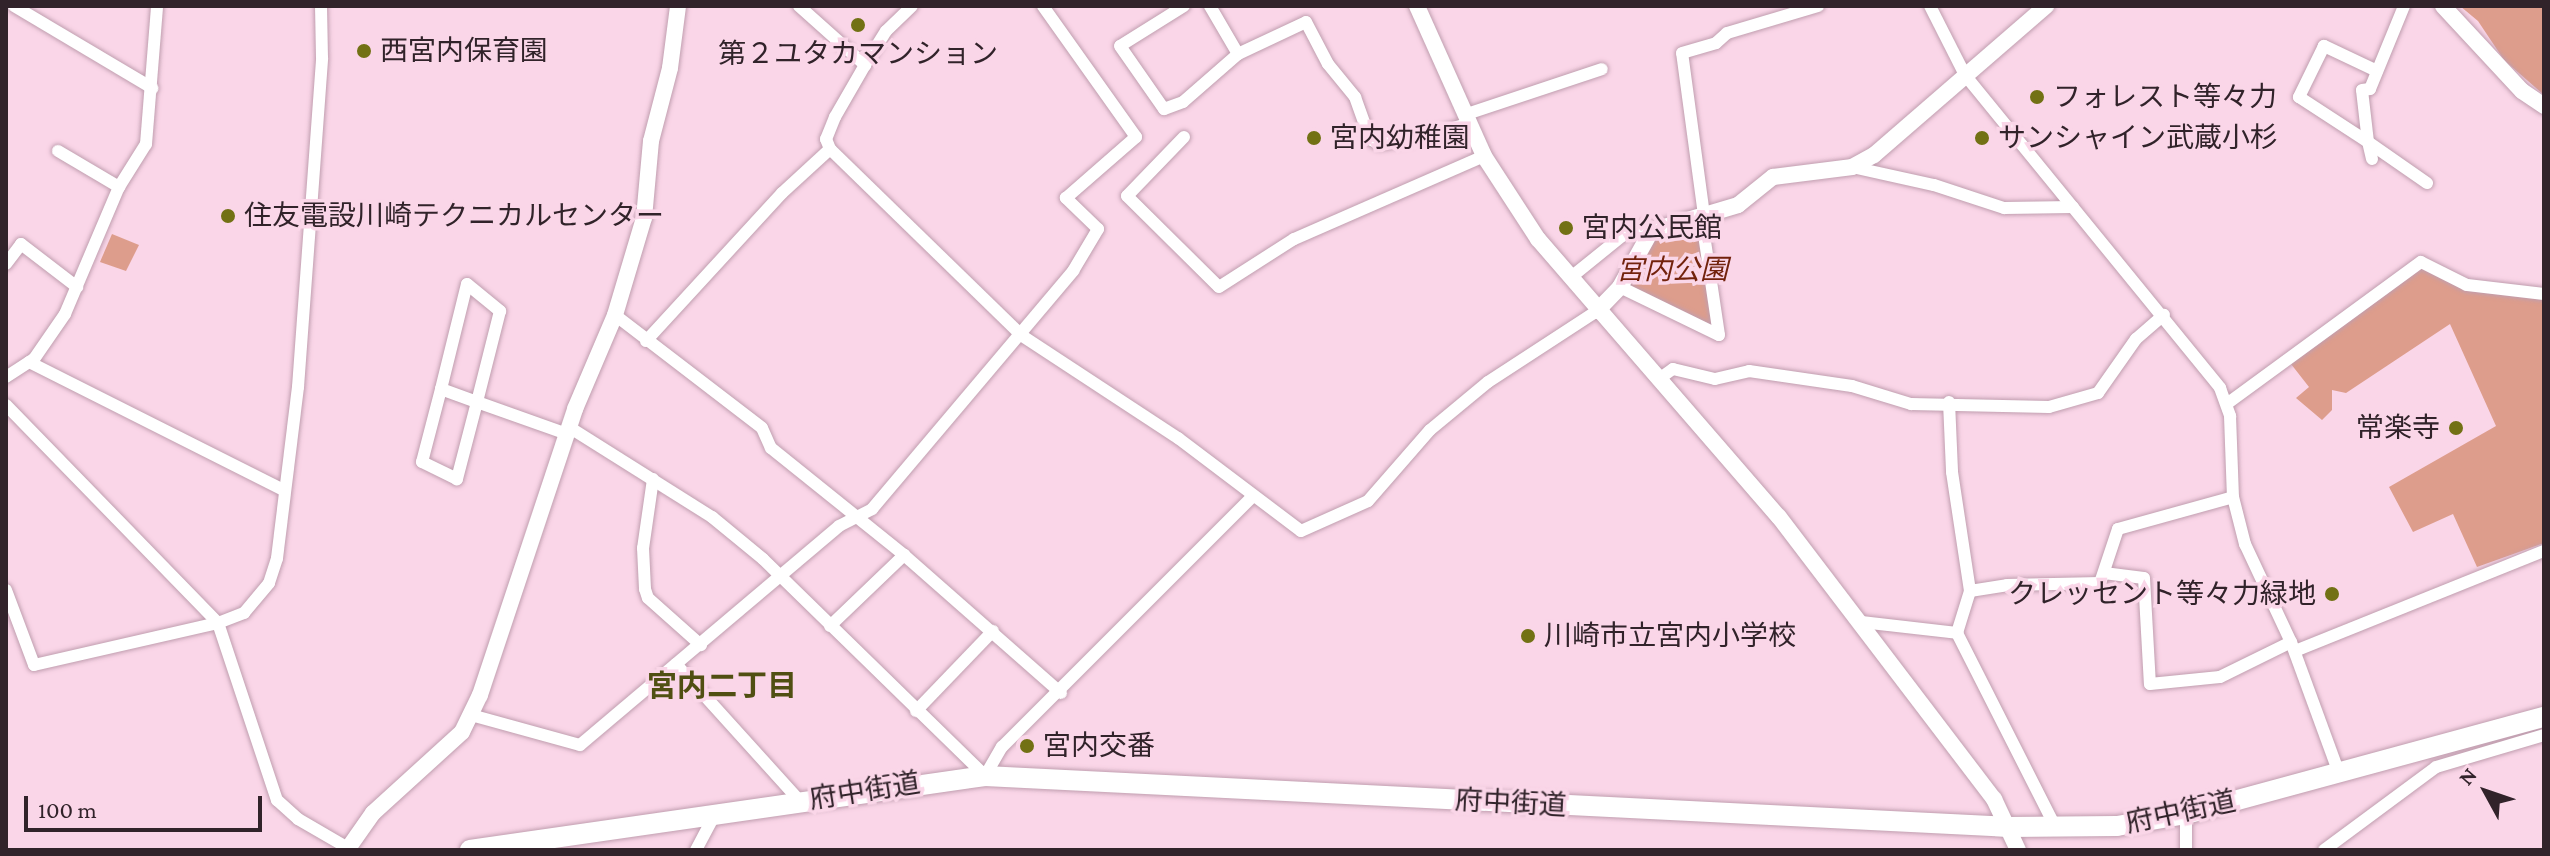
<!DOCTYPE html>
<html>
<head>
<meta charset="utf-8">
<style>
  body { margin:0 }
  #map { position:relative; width:2550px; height:856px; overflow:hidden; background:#fad6e8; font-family:"Crimson Pro","Noto Sans JP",serif }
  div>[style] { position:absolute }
  .green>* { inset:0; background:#dd9d8c }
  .roads { filter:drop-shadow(0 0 2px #c09eaf) drop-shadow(0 0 2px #c09eaf) }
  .minor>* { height:12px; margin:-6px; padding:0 6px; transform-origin:6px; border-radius:6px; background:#fff }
  .tertiary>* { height:16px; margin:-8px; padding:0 8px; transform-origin:8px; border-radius:8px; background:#fff }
  .trunk>* { height:20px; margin:-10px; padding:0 10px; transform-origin:10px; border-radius:10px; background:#fff }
  .dots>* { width:22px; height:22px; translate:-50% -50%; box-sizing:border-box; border:4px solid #fad6e8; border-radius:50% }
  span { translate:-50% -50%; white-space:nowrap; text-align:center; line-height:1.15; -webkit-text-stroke:7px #fad6e8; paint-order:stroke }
  .poi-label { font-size:28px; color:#31232a }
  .left { translate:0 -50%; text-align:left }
  .right { translate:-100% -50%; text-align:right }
  .park-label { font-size:28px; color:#72220c; font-style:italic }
  .street-label { font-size:28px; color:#31232a }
  .neighbourhood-label { font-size:30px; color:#504f12; font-weight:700 }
  .frame { position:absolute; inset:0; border:8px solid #31232a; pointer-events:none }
  .north { position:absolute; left:2446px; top:752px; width:80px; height:80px; -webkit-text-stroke:6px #fad6e8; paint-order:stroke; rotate:310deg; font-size:22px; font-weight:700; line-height:32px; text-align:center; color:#31232a }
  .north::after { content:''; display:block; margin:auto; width:28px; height:36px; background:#31232a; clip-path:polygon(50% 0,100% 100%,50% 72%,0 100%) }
  .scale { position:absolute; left:24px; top:796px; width:238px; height:36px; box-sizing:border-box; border:4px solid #31232a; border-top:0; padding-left:10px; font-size:24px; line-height:28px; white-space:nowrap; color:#31232a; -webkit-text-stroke:6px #fad6e8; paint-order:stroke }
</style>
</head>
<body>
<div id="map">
  <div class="green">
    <div style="clip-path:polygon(2460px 6px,2544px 6px,2544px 95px,2504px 60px,2478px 21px)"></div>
    <div style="clip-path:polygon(1701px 215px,1719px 335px,1620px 287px,1651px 231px)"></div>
    <div style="clip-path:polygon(112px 234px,139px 245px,126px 271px,100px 262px)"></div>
    <div style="clip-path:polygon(2422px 268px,2471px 291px,2544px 299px,2544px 543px,2477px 567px,2453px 514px,2413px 532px,2389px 487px,2496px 426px,2450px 324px,2346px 393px,2332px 390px,2332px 410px,2322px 420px,2296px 398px,2309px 387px,2291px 364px)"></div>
  </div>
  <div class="roads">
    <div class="minor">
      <div style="left:14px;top:6px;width:161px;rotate:30.7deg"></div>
      <div style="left:799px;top:6px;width:89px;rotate:41.8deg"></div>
      <div style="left:912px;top:6px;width:36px;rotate:136deg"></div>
      <div style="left:886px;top:31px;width:40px;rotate:122deg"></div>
      <div style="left:865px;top:65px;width:60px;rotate:120deg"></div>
      <div style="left:835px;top:117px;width:24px;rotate:112deg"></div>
      <div style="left:826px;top:139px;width:11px;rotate:68deg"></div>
      <div style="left:830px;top:149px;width:267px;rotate:44.2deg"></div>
      <div style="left:1021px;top:335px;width:188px;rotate:33.3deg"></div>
      <div style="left:1178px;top:438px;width:154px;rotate:37.1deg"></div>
      <div style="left:1301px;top:531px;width:73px;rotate:-24.1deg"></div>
      <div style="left:1368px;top:501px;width:94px;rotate:-48.9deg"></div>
      <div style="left:1430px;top:430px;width:75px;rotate:-39.6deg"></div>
      <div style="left:1488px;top:382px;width:130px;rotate:-33.1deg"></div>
      <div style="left:1184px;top:6px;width:75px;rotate:148deg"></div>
      <div style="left:1120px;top:46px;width:77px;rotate:55.1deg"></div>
      <div style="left:1164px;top:109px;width:20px;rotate:-20deg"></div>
      <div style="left:1183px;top:102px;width:73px;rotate:-41.1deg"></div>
      <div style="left:1238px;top:54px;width:56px;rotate:-120.3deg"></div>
      <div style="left:1930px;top:6px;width:77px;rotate:63.1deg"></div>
      <div style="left:1965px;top:75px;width:404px;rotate:50.8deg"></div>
      <div style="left:2220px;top:388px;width:30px;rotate:70deg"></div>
      <div style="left:2230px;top:416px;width:81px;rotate:87.9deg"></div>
      <div style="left:2233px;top:497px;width:49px;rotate:75.7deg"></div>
      <div style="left:2245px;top:544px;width:108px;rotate:64.9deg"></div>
      <div style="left:2291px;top:642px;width:140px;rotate:69.9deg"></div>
      <div style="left:1238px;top:54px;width:75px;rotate:-25.2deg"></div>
      <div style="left:1306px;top:22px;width:47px;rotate:62.4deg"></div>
      <div style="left:1328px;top:64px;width:43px;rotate:50.7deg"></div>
      <div style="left:1355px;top:97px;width:45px;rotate:70.3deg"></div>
      <div style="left:1370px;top:139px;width:10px;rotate:29deg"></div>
      <div style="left:1379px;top:144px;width:35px;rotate:-8deg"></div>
      <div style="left:1414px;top:139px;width:59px;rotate:-15.7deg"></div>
      <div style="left:2377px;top:71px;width:59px;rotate:-154.7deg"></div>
      <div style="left:2324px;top:46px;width:57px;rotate:116.1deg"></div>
      <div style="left:2299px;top:97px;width:82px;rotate:33.1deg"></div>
      <div style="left:2368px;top:142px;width:52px;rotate:-96.6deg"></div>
      <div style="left:2362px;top:90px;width:8px;rotate:-7deg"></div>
      <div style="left:2370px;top:89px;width:90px;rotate:-67.7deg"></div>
      <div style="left:1467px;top:114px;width:142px;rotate:-18.4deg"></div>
      <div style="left:1184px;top:137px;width:82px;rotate:134deg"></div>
      <div style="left:1127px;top:196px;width:129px;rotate:44.7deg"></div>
      <div style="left:1219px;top:287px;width:89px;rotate:-32.6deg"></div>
      <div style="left:1294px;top:239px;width:207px;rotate:-23.6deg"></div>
      <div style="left:58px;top:151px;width:71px;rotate:30.5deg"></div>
      <div style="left:2372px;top:159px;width:17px;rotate:-103deg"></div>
      <div style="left:2368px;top:142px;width:72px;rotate:34.8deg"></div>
      <div style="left:1852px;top:167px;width:84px;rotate:12.4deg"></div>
      <div style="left:1934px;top:185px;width:74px;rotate:18.2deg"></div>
      <div style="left:2004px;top:208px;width:69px;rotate:-0.8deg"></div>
      <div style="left:1704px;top:215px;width:163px;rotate:-97.7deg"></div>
      <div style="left:1682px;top:53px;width:35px;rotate:-16deg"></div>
      <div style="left:1716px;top:43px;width:15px;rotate:-42deg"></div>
      <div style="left:1727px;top:33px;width:95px;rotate:-16.5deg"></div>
      <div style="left:6px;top:264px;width:25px;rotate:-53deg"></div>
      <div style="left:21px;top:244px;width:71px;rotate:37.5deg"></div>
      <div style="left:1570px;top:278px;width:67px;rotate:-38.9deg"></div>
      <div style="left:1622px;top:236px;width:23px;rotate:-23deg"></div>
      <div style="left:1643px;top:227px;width:9px;rotate:27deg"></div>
      <div style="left:1620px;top:287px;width:110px;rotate:25.9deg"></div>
      <div style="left:1719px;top:335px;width:121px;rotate:-98.5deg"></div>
      <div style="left:615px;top:315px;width:185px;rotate:37.5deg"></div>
      <div style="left:762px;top:428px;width:22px;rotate:66deg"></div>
      <div style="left:771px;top:448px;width:171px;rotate:38.8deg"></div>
      <div style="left:904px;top:555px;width:209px;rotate:41.3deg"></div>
      <div style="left:646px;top:341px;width:201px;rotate:-47.4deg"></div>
      <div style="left:782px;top:193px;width:65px;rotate:-42.5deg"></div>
      <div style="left:29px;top:362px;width:284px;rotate:26.7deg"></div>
      <div style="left:6px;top:377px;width:33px;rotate:-33deg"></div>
      <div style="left:34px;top:359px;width:55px;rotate:-55.4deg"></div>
      <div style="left:65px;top:314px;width:138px;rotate:-67deg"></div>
      <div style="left:119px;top:187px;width:51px;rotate:-57.9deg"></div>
      <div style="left:146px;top:144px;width:138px;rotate:-85.4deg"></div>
      <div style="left:1659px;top:379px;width:17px;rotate:-36deg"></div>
      <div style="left:1673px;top:369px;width:43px;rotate:13.4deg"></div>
      <div style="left:1715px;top:379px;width:35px;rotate:-13deg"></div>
      <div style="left:1749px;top:371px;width:104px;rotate:8.3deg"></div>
      <div style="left:1852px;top:386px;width:62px;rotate:17deg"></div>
      <div style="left:1911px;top:404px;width:138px;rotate:1.2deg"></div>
      <div style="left:2049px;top:407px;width:51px;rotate:-15.9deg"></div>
      <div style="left:2098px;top:393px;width:66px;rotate:-54.9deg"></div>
      <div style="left:2136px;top:339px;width:37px;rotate:-41deg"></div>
      <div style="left:441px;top:389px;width:108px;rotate:-76.1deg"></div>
      <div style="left:467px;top:284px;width:43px;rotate:39.3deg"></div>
      <div style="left:500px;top:311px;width:94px;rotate:104.2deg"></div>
      <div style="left:477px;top:402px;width:80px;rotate:104.6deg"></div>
      <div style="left:457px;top:479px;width:39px;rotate:-154deg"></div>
      <div style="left:422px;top:462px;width:75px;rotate:-75.4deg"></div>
      <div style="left:441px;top:389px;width:38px;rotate:20deg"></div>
      <div style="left:477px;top:402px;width:96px;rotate:19.6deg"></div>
      <div style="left:1949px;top:402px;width:70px;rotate:87.5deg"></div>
      <div style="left:1952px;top:472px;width:120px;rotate:81.4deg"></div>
      <div style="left:1970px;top:591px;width:44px;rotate:107.2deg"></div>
      <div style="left:1957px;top:633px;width:216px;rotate:63.1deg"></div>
      <div style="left:2228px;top:403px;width:239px;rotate:-36.2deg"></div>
      <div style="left:2421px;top:262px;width:51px;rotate:26.6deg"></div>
      <div style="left:2467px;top:285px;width:78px;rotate:6.7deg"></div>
      <div style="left:6px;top:405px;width:304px;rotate:45.8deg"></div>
      <div style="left:218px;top:623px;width:187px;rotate:71.6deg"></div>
      <div style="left:277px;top:800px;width:28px;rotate:42deg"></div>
      <div style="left:298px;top:819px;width:58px;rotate:30.1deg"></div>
      <div style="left:569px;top:427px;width:169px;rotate:32.2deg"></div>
      <div style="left:712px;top:517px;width:66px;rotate:39.5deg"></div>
      <div style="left:763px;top:559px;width:310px;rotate:44.3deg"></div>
      <div style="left:985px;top:776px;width:34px;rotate:-60deg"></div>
      <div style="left:1002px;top:747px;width:355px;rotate:-45deg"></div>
      <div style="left:653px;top:479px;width:70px;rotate:98.2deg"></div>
      <div style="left:643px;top:548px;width:41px;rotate:87.2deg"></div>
      <div style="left:645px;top:589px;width:9px;rotate:72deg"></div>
      <div style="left:648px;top:598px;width:71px;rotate:41.6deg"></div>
      <div style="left:2104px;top:573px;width:40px;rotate:7.1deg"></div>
      <div style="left:2144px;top:578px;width:106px;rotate:86.8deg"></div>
      <div style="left:2150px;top:684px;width:70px;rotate:-5.7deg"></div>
      <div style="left:2220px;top:677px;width:79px;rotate:-26.2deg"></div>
      <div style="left:6px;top:590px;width:80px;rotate:69.5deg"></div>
      <div style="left:34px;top:665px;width:189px;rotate:-12.9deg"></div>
      <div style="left:218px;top:623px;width:28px;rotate:-21deg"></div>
      <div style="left:244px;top:613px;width:39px;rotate:-50deg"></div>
      <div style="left:269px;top:583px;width:26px;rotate:-72deg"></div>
      <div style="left:277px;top:558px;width:172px;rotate:-83deg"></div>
      <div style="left:298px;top:387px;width:330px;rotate:-85.8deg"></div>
      <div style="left:322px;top:58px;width:52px;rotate:-91.1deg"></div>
      <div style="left:1970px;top:591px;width:37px;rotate:-9deg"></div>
      <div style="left:2007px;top:585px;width:93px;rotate:-1.2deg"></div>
      <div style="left:2100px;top:583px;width:57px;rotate:-71.6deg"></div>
      <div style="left:2118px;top:529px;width:119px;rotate:-15.5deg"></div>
      <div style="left:1861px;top:622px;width:97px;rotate:6.5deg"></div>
      <div style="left:830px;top:626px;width:103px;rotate:-43.8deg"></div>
      <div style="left:2295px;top:651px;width:268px;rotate:-21.9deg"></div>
      <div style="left:676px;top:664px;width:185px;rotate:47.9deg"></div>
      <div style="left:916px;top:711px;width:111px;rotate:-46.1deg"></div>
      <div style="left:471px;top:715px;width:113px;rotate:15.4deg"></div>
      <div style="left:580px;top:745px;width:339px;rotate:-40.2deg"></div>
      <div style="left:839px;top:526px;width:37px;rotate:-27deg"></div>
      <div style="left:872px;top:509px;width:312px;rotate:-49.8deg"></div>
      <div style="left:1073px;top:271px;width:49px;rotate:-59.2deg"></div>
      <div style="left:1098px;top:229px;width:45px;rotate:-135.9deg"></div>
      <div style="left:1066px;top:198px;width:93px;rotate:-41.1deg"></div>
      <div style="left:1136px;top:137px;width:161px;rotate:-125.4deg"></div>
      <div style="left:696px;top:850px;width:40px;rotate:-62deg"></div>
      <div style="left:2186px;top:850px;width:36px;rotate:-90deg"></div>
      <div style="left:2324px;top:850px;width:139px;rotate:-36.5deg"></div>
      <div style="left:2436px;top:767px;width:113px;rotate:-16.5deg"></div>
    </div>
    <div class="tertiary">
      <div style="left:1417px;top:6px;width:164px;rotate:65.9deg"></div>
      <div style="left:1484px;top:156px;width:99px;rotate:57deg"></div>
      <div style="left:1538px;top:239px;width:368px;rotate:49.1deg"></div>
      <div style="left:1779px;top:517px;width:355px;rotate:52.7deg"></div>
      <div style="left:1994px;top:799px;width:56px;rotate:64.8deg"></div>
      <div style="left:2443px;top:6px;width:116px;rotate:47.1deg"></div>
      <div style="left:2522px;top:91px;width:27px;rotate:34deg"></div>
      <div style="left:1597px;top:311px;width:33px;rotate:-46deg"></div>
      <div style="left:1620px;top:287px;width:64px;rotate:-61deg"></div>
      <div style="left:1651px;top:231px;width:91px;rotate:-16.6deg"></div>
      <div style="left:1738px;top:205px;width:45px;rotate:-38.7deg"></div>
      <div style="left:1773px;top:177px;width:80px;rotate:-7.2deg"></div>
      <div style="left:1852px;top:167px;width:25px;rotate:-29deg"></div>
      <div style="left:1874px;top:155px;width:228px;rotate:-40.9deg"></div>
      <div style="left:347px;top:850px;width:45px;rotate:-54.9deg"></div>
      <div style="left:373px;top:813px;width:120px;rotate:-42.3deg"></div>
      <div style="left:462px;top:732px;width:41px;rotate:-64.1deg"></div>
      <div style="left:480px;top:695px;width:301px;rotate:-71.6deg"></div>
      <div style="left:575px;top:409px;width:102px;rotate:-66.9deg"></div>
      <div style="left:615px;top:315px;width:101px;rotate:-73.4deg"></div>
      <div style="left:644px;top:218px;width:77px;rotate:-84.8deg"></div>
      <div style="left:651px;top:141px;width:75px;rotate:-75.4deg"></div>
      <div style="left:670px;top:68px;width:63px;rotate:-82.6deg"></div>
    </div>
    <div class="trunk">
      <div style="left:470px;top:850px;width:520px;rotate:-8.18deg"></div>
      <div style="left:985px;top:776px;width:1025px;rotate:2.85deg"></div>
      <div style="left:2009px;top:827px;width:108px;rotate:-0.5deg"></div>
      <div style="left:2117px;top:826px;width:70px;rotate:-9.9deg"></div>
      <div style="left:2186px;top:814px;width:371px;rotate:-15.2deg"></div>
    </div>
  </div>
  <div class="dots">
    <div style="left:858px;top:25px;background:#727114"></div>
    <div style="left:364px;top:51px;background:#727114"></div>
    <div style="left:2037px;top:97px;background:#727114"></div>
    <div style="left:1314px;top:138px;background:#727114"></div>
    <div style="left:1982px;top:138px;background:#727114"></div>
    <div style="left:228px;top:216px;background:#727114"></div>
    <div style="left:1566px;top:228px;background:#727114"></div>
    <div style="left:2456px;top:428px;background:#727114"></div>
    <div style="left:2332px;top:594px;background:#727114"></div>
    <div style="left:1528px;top:636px;background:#727114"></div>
    <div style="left:1027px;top:746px;background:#727114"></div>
  </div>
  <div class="poi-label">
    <span class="left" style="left:380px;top:51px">西宮内保育園</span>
    <span style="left:858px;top:54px">第２ユタカマンション</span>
    <span class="left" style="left:2053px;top:97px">フォレスト等々力</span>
    <span class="left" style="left:1330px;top:138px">宮内幼稚園</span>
    <span class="left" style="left:1998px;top:138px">サンシャイン武蔵小杉</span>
    <span class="left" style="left:244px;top:216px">住友電設川崎テクニカルセンター</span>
    <span class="left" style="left:1582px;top:228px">宮内公民館</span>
    <span class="right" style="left:2440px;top:428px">常楽寺</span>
    <span class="right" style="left:2316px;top:594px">クレッセント等々力緑地</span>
    <span class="left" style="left:1544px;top:636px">川崎市立宮内小学校</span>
    <span class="left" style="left:1043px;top:746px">宮内交番</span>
  </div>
  <div class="park-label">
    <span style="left:1672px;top:270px">宮内公園</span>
  </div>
  <div class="street-label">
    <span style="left:865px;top:791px;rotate:-9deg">府中街道</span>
    <span style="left:1511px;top:803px;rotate:3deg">府中街道</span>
    <span style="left:2181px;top:812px;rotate:-12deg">府中街道</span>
  </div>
  <div class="neighbourhood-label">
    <span style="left:722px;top:686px">宮内二丁目</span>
  </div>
  <div class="frame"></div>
  <div class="north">N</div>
  <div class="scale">100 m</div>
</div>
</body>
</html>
